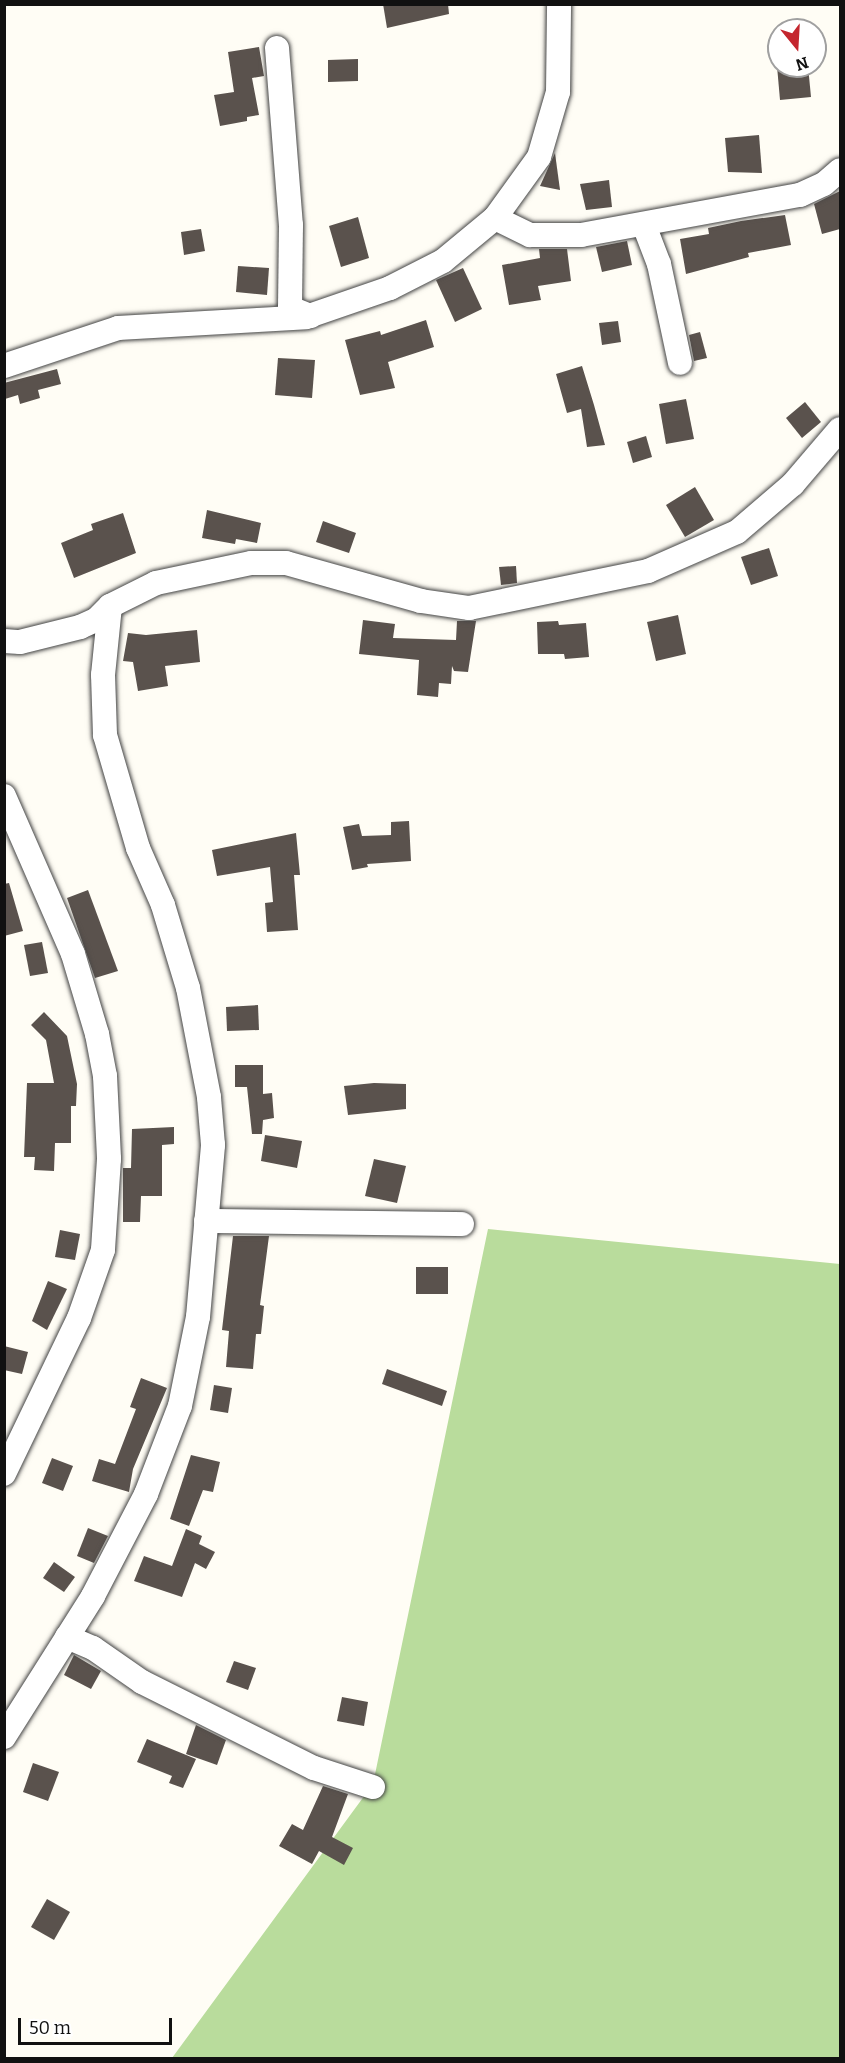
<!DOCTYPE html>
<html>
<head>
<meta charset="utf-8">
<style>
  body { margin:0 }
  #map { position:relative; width:845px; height:2063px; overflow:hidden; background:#fffdf5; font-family:Bitter,serif }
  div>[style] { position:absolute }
  .forest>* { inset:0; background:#b9dc9c }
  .building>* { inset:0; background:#5a524d }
  .roads { filter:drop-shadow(0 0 2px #444) drop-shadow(0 0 2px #444) }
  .minor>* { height:24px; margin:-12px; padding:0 12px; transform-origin:12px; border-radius:12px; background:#fff }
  span { translate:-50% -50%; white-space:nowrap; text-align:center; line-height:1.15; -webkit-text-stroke:6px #fff; paint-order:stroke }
  .frame { position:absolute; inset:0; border:6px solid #111; pointer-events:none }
  .north { position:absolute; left:767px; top:18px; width:60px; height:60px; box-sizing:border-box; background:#fff; border:2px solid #a0a0a0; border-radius:50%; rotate:162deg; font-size:16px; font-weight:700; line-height:24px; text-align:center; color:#111 }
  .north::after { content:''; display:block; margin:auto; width:21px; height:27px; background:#c4262e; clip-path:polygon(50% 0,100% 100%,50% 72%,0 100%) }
  .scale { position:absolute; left:18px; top:2018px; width:154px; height:27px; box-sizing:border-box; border:3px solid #111; border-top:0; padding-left:8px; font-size:18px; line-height:21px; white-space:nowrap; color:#111; -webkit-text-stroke:4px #fff; paint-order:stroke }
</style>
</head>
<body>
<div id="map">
  <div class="forest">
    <div style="clip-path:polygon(488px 1229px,840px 1264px,840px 2058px,172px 2058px,373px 1784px)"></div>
  </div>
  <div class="building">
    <div style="clip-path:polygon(383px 4px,448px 4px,449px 14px,387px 28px)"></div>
    <div style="clip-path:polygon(259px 47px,264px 76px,252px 78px,259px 115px,247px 117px,247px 121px,220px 126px,214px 95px,234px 92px,228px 52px)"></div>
    <div style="clip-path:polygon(358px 59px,358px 81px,328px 82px,328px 60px)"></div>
    <div style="clip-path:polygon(777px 66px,808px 66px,811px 97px,780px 100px)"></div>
    <div style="clip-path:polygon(759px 135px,762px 173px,728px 172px,725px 138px)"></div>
    <div style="clip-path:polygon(555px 153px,560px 190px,540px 186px)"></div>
    <div style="clip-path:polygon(609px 180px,612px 207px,586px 210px,580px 184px)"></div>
    <div style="clip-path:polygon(840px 191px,840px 229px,822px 234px,814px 204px)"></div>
    <div style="clip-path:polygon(785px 215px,791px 245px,748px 253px,749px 257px,686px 274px,680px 239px,709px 234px,708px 228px,741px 221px)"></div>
    <div style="clip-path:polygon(358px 217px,369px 258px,341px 267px,329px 226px)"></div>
    <div style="clip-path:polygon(201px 229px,205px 251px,184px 255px,181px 232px)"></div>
    <div style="clip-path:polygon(627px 241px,632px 265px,602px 272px,596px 247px)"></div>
    <div style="clip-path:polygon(539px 249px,567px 249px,571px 281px,538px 286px,541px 300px,509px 305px,502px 265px,540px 258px)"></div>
    <div style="clip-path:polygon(238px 266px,269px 268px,267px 295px,236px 292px)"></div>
    <div style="clip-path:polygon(463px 268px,482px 309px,455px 322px,436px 280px)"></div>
    <div style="clip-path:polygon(426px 320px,434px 347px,388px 362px,395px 388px,360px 395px,345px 340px,380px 331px,381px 335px)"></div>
    <div style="clip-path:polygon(618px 321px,621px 342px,602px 345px,599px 323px)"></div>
    <div style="clip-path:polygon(700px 332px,707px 358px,694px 361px,689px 335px)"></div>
    <div style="clip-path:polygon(278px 358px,315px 360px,312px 398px,275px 395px)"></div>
    <div style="clip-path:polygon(582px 366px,594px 405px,605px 445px,587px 447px,581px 409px,567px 413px,556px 374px)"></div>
    <div style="clip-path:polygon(57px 369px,61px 384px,38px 390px,40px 398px,20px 404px,18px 395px,5px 399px,4px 383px)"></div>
    <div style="clip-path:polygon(686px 399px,694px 439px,666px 444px,659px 404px)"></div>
    <div style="clip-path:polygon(805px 402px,821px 422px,802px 438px,786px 418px)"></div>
    <div style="clip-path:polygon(646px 436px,652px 457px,633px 463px,627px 442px)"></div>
    <div style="clip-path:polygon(695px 487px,714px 520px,685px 537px,666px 505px)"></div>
    <div style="clip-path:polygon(207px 510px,261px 523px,257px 543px,236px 539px,235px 544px,202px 538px)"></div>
    <div style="clip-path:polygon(123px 513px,136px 553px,74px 578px,61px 543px,93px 530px,91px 524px)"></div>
    <div style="clip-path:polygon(323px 521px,356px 533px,349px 553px,316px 542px)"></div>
    <div style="clip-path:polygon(769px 548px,778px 576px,751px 585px,741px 557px)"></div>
    <div style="clip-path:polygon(516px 566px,517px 583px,501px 585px,499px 567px)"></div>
    <div style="clip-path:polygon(678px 615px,686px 654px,656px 661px,647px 622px)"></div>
    <div style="clip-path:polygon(363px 620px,395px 624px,393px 638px,456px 640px,457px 621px,476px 621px,468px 672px,454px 671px,452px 666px,451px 684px,439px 683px,438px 697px,417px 695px,419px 660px,359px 654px)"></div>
    <div style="clip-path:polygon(558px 621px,559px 625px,586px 623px,589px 657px,565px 659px,564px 654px,538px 654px,537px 622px)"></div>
    <div style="clip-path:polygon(197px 630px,200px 662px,165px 666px,168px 686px,138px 691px,133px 662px,123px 661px,128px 633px,146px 635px)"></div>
    <div style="clip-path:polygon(409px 821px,411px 861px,367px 864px,368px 867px,352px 870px,343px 827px,359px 824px,362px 836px,391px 835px,391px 822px)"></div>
    <div style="clip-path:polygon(296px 833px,300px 875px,294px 875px,298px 930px,267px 932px,265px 903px,273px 902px,270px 867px,217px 876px,212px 850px)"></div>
    <div style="clip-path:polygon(9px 883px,23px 931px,4px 936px,4px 884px)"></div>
    <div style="clip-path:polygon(88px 890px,118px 971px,95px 978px,67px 898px)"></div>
    <div style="clip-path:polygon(42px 942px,48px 973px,30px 976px,24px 945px)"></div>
    <div style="clip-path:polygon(258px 1005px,259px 1030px,227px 1031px,226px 1007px)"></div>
    <div style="clip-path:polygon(44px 1012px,67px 1036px,77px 1084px,76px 1106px,71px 1106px,71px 1143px,55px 1143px,54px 1171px,34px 1170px,35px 1157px,24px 1157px,27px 1083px,54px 1083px,46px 1040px,31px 1025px)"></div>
    <div style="clip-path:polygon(235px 1065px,263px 1065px,263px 1094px,272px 1093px,274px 1118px,263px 1120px,262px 1134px,252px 1134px,247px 1087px,235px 1087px)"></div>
    <div style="clip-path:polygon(374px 1083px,406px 1084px,406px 1109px,348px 1115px,344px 1086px)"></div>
    <div style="clip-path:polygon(174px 1127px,174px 1144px,162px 1145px,162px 1196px,141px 1196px,140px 1222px,123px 1222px,123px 1168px,131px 1168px,132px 1129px)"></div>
    <div style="clip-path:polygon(265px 1135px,302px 1141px,297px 1168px,261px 1161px)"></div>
    <div style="clip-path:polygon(374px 1159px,406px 1166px,397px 1203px,365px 1196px)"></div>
    <div style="clip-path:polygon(60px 1230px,80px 1234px,75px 1260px,55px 1257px)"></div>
    <div style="clip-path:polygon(233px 1236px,269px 1236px,260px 1305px,264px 1306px,261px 1334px,256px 1334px,253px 1369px,226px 1367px,229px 1331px,222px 1330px)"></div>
    <div style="clip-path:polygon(416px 1267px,448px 1267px,448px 1294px,416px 1294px)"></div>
    <div style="clip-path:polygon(48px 1281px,67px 1289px,47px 1330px,32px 1321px)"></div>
    <div style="clip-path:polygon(4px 1346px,28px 1352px,22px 1374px,4px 1370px)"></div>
    <div style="clip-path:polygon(387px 1369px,447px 1391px,442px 1406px,382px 1384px)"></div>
    <div style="clip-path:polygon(141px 1378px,167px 1388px,133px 1469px,129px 1492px,92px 1481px,99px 1459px,115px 1464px,136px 1409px,130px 1407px)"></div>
    <div style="clip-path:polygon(214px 1385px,232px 1388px,228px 1413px,210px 1410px)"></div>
    <div style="clip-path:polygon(191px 1455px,220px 1462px,213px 1492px,203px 1490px,189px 1526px,170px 1519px)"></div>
    <div style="clip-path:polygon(52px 1458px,73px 1466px,63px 1491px,42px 1483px)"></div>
    <div style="clip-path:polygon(88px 1528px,108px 1536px,94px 1563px,77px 1556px)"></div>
    <div style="clip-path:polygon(186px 1529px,202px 1536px,199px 1544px,215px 1552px,206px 1569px,195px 1563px,182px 1597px,134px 1581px,144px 1556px,172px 1566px)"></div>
    <div style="clip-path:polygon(54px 1562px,75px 1577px,64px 1592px,43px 1578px)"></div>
    <div style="clip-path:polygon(74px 1655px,101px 1671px,91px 1689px,64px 1675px)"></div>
    <div style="clip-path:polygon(234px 1661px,256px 1668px,248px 1690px,226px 1682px)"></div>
    <div style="clip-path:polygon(342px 1697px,368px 1702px,364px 1726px,337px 1721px)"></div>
    <div style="clip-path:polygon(196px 1725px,226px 1740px,217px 1765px,186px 1754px)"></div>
    <div style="clip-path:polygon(147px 1739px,196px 1759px,183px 1788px,169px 1783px,172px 1776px,137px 1762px)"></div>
    <div style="clip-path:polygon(33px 1763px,59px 1772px,48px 1801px,23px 1792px)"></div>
    <div style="clip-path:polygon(323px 1786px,348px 1794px,332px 1837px,353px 1848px,344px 1865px,319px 1851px,312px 1864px,279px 1846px,292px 1824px,303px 1830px)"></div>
    <div style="clip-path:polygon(47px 1899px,70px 1912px,54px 1940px,31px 1927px)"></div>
  </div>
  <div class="roads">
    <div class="minor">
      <div style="left:277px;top:48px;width:178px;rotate:85.5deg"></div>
      <div style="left:291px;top:225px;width:83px;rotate:90.7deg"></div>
      <div style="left:290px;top:308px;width:22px;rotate:22deg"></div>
      <div style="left:495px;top:218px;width:39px;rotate:26deg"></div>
      <div style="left:530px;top:235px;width:51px"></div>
      <div style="left:581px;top:235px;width:223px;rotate:-10.4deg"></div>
      <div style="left:800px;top:195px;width:26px;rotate:-25deg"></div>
      <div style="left:824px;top:184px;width:21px;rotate:-41deg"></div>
      <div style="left:644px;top:225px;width:42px;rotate:69deg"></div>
      <div style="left:659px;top:264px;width:101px;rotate:78deg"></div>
      <div style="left:4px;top:366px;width:120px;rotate:-18.4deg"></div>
      <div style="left:118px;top:328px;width:188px;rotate:-3.3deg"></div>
      <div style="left:306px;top:317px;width:89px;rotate:-19deg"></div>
      <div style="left:390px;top:288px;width:59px;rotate:-27deg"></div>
      <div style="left:443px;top:261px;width:67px;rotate:-39.6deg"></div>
      <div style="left:495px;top:218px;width:75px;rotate:-54.2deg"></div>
      <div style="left:539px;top:157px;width:68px;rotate:-73.7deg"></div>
      <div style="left:558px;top:92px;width:88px;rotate:-89.3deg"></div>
      <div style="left:4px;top:641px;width:16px;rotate:4deg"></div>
      <div style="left:20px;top:642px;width:62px;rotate:-14deg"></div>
      <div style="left:80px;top:627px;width:17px;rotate:-24deg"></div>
      <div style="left:96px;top:620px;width:20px;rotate:-45deg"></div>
      <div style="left:110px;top:606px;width:51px;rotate:-26.6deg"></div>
      <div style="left:156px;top:583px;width:97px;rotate:-11.9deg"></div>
      <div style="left:251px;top:563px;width:35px"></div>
      <div style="left:286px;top:563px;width:140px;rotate:15.7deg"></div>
      <div style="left:421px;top:601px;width:49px;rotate:8.3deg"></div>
      <div style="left:469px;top:608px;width:183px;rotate:-11.7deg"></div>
      <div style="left:648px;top:571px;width:97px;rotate:-23.7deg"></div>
      <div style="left:737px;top:532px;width:74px;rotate:-40.6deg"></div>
      <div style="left:793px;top:484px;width:72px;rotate:-49.5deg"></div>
      <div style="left:4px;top:796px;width:172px;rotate:66.4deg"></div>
      <div style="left:73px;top:954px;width:84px;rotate:73.3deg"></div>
      <div style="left:97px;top:1034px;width:43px;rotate:79.2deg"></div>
      <div style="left:105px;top:1076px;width:83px;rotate:87.2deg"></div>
      <div style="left:109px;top:1159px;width:91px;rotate:93.8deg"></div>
      <div style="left:103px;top:1250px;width:72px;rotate:109.4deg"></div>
      <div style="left:79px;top:1318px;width:173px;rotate:115.7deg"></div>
      <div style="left:206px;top:1221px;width:256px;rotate:0.7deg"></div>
      <div style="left:67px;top:1637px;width:28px;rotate:23deg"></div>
      <div style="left:93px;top:1648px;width:60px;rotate:34.8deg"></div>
      <div style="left:142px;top:1682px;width:192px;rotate:26.6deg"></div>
      <div style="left:314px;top:1768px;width:62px;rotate:17.9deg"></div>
      <div style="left:4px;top:1737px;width:167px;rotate:-57.7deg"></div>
      <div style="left:93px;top:1596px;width:115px;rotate:-62.5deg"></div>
      <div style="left:146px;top:1494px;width:94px;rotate:-68.9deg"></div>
      <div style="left:180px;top:1406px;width:91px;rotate:-78.6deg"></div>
      <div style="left:198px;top:1317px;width:173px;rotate:-85deg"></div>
      <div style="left:213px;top:1145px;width:48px;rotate:-94.8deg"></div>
      <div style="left:209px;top:1097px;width:111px;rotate:-100.9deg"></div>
      <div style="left:188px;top:988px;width:87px;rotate:-106.8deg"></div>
      <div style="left:163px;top:905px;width:62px;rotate:-113.7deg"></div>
      <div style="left:138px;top:848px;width:118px;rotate:-106.3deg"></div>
      <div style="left:105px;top:735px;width:60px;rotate:-91.9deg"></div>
      <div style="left:103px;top:675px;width:69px;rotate:-84.2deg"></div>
    </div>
  </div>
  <div class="frame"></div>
  <div class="north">N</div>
  <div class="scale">50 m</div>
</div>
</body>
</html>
